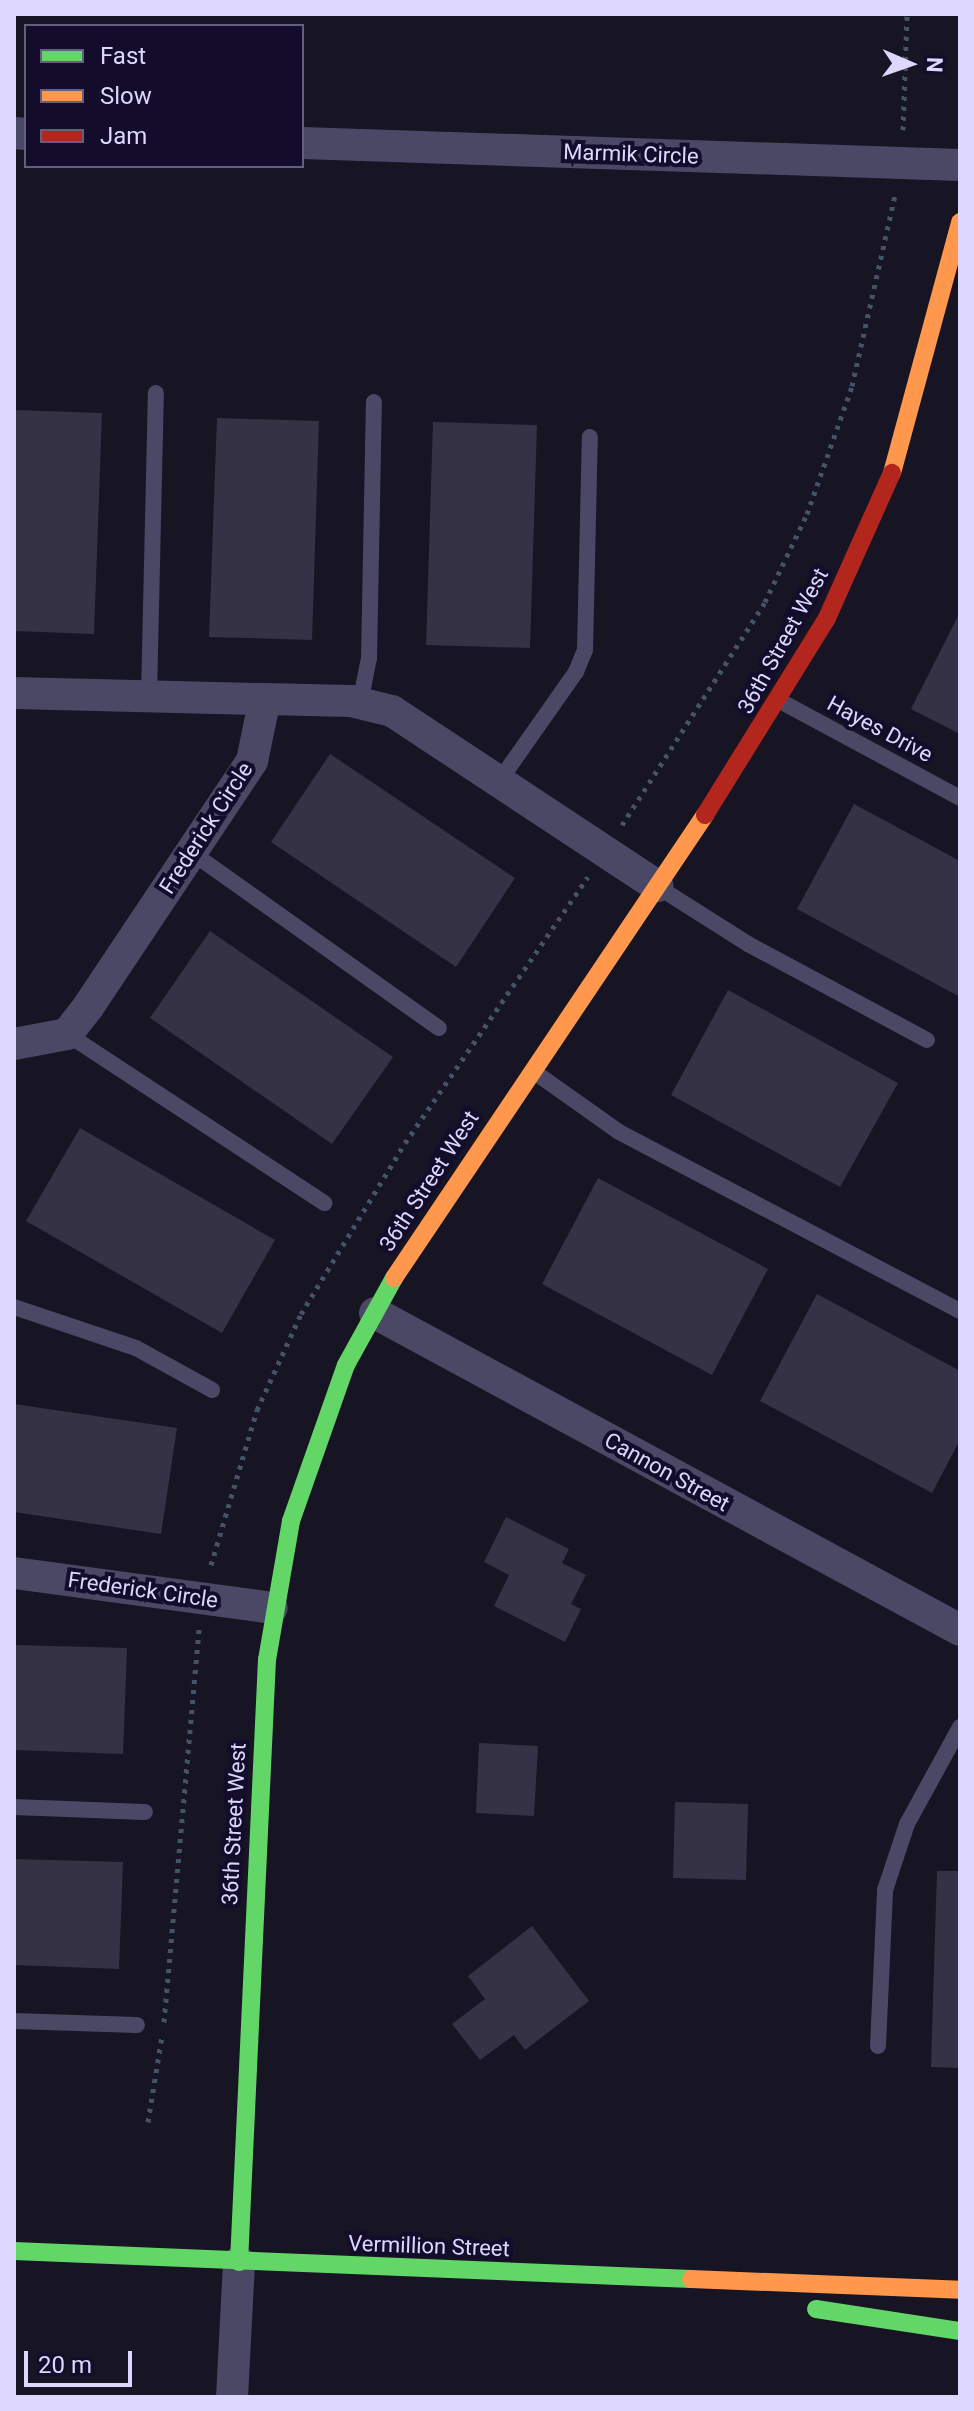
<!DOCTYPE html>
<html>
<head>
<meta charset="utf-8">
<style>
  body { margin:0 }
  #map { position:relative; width:974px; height:2411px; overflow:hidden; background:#171424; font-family:Roboto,sans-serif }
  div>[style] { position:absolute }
  .building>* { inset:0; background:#363246 }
  .path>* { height:5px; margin-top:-2.5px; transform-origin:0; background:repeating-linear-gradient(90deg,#445365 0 4px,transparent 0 10px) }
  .lane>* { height:16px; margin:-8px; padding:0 8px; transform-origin:8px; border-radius:8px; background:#4a4865 }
  .street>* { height:32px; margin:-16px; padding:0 16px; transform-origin:16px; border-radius:16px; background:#4a4865 }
  .fast>* { height:18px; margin:-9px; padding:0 9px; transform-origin:9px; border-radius:9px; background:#63d668 }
  .slow>* { height:18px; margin:-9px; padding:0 9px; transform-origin:9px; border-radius:9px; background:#ff974d }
  .jam>* { height:18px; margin:-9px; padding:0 9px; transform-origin:9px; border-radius:9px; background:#b3261e }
  span { translate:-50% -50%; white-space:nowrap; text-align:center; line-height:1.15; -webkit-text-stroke:8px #130d2b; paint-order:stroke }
  .street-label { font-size:22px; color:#ddd7ff }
  .frame { position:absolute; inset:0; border:16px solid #ddd7ff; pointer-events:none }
  .legend { position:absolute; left:24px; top:24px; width:280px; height:144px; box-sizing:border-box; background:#130d2b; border:2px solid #645e80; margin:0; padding:10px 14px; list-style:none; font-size:24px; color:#ddd7ff }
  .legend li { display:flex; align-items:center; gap:16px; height:40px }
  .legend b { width:40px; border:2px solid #645e80 }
  .north { position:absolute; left:870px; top:24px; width:80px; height:80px; -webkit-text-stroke:6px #130d2b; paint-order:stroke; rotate:92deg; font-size:22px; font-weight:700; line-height:32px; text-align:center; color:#ddd7ff }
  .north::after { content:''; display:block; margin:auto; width:28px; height:36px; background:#ddd7ff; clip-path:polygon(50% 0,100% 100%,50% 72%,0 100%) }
  .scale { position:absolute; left:24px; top:2351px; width:108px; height:36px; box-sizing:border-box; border:4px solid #ddd7ff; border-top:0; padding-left:10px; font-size:24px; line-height:28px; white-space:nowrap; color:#ddd7ff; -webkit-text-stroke:6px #130d2b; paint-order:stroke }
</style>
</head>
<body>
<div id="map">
  <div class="building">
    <div style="clip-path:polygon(14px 410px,102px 413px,94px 634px,14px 631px)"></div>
    <div style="clip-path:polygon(217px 418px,319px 421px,312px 640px,209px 637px)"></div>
    <div style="clip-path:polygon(433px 422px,537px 425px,530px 648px,426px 645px)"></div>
    <div style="clip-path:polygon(960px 612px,960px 734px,911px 709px)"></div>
    <div style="clip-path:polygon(330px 754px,515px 878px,456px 967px,271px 842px)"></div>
    <div style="clip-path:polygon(854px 804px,960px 861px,960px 997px,797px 909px)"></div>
    <div style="clip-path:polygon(210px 931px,393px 1057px,332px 1144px,150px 1018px)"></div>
    <div style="clip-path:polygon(728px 990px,898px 1083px,840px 1187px,671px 1095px)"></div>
    <div style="clip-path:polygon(80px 1128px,275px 1240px,222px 1333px,26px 1221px)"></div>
    <div style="clip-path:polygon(598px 1178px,768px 1269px,712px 1375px,542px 1284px)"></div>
    <div style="clip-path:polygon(817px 1294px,960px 1371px,960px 1440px,932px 1493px,760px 1401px)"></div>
    <div style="clip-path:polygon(14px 1404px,177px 1428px,161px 1534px,14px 1512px)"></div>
    <div style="clip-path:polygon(506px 1517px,569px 1549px,562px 1563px,586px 1575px,571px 1604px,581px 1609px,565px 1642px,494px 1606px,509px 1575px,484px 1562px)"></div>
    <div style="clip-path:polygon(14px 1645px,127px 1648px,123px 1754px,14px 1750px)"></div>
    <div style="clip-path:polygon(479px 1743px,538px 1746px,534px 1816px,476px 1813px)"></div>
    <div style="clip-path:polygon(675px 1802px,748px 1804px,746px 1880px,673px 1878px)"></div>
    <div style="clip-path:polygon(14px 1859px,123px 1862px,119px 1969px,14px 1965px)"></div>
    <div style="clip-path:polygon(937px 1871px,960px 1871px,960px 2068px,931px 2067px)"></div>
    <div style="clip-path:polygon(532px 1926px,589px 2001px,525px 2050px,514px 2035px,480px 2060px,452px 2024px,485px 1999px,468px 1976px)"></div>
  </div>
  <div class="path">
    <div style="left:903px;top:130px;width:116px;rotate:-88deg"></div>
    <div style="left:622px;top:825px;width:265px;rotate:-57.3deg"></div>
    <div style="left:765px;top:602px;width:98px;rotate:-64.5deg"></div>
    <div style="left:807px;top:514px;width:136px;rotate:-70.6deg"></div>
    <div style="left:852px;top:386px;width:196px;rotate:-77.3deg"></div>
    <div style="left:211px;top:1565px;width:162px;rotate:-73.5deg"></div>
    <div style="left:257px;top:1410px;width:106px;rotate:-65.4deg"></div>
    <div style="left:301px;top:1314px;width:200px;rotate:-58.7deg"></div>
    <div style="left:405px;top:1143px;width:323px;rotate:-55.5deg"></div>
    <div style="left:164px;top:2022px;width:394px;rotate:-84.9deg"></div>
    <div style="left:148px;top:2122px;width:87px;rotate:-80.8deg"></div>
  </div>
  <div class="lane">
    <div style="left:149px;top:696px;width:303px;rotate:-88.7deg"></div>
    <div style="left:780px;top:701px;width:204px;rotate:28.3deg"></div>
    <div style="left:360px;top:703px;width:46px;rotate:-78.7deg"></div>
    <div style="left:369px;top:658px;width:256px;rotate:-88.9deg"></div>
    <div style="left:500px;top:780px;width:132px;rotate:-54.9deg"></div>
    <div style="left:576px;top:672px;width:24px;rotate:-68deg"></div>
    <div style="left:585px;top:650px;width:213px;rotate:-88.7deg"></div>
    <div style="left:191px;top:852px;width:304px;rotate:35.4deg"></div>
    <div style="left:658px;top:887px;width:107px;rotate:32.3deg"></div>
    <div style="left:748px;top:944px;width:203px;rotate:28.2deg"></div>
    <div style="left:67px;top:1034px;width:308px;rotate:33.3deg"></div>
    <div style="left:533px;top:1071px;width:105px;rotate:35.3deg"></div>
    <div style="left:619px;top:1132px;width:385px;rotate:27.7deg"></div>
    <div style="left:14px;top:1307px;width:129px;rotate:18.6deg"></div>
    <div style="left:136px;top:1348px;width:87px;rotate:28.9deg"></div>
    <div style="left:14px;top:1807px;width:131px;rotate:2.2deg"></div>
    <div style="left:14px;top:2021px;width:123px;rotate:1.9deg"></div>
    <div style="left:878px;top:2046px;width:156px;rotate:-87.4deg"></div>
    <div style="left:885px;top:1890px;width:70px;rotate:-71.6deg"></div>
    <div style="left:907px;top:1824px;width:111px;rotate:-61.3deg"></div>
  </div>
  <div class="street">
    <div style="left:14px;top:133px;width:12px;rotate:5deg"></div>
    <div style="left:302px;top:143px;width:658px;rotate:1.91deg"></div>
    <div style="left:14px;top:693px;width:251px;rotate:1.4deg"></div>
    <div style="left:14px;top:1044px;width:54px;rotate:-10.7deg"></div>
    <div style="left:67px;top:1034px;width:34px;rotate:-52deg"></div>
    <div style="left:88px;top:1007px;width:296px;rotate:-56.3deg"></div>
    <div style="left:252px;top:761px;width:63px;rotate:-78.2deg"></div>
    <div style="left:265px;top:699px;width:86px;rotate:1.3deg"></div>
    <div style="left:351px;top:701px;width:42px;rotate:13.7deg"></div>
    <div style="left:392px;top:711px;width:318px;rotate:33.4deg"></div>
    <div style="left:375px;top:1313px;width:665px;rotate:28.45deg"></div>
    <div style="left:14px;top:1573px;width:260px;rotate:7.7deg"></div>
    <div style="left:232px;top:2397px;width:135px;rotate:-87deg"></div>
  </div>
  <div class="fast">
    <div style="left:14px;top:2251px;width:678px;rotate:2.37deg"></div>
    <div style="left:239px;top:2262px;width:603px;rotate:-87.34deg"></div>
    <div style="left:267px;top:1660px;width:141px;rotate:-80.2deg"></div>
    <div style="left:291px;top:1521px;width:165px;rotate:-70.6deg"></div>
    <div style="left:346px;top:1365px;width:99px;rotate:-61.1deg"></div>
    <div style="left:816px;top:2309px;width:146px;rotate:8.7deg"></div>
  </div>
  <div class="slow">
    <div style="left:892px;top:473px;width:260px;rotate:-74.8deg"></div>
    <div style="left:394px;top:1278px;width:558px;rotate:-56.11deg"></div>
    <div style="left:691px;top:2279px;width:269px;rotate:2.3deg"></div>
  </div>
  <div class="jam">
    <div style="left:705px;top:815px;width:232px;rotate:-58.2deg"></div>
    <div style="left:827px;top:618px;width:159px;rotate:-65.9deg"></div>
  </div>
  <div class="street-label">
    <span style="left:631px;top:154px;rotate:2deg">Marmik Circle</span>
    <span style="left:783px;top:641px;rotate:-61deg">36th Street West</span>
    <span style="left:880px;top:729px;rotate:28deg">Hayes Drive</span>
    <span style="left:206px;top:828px;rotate:-57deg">Frederick Circle</span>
    <span style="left:429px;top:1181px;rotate:-57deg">36th Street West</span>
    <span style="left:667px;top:1472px;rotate:29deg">Cannon Street</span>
    <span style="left:143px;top:1590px;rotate:8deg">Frederick Circle</span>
    <span style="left:234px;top:1824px;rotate:-87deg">36th Street West</span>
    <span style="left:429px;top:2246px;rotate:2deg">Vermillion Street</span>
  </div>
  <div class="frame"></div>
  <ul class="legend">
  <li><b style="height:10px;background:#63d668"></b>Fast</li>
  <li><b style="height:10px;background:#ff974d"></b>Slow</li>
  <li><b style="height:10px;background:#b3261e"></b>Jam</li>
  </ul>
  <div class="north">N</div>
  <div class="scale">20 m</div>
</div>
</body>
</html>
